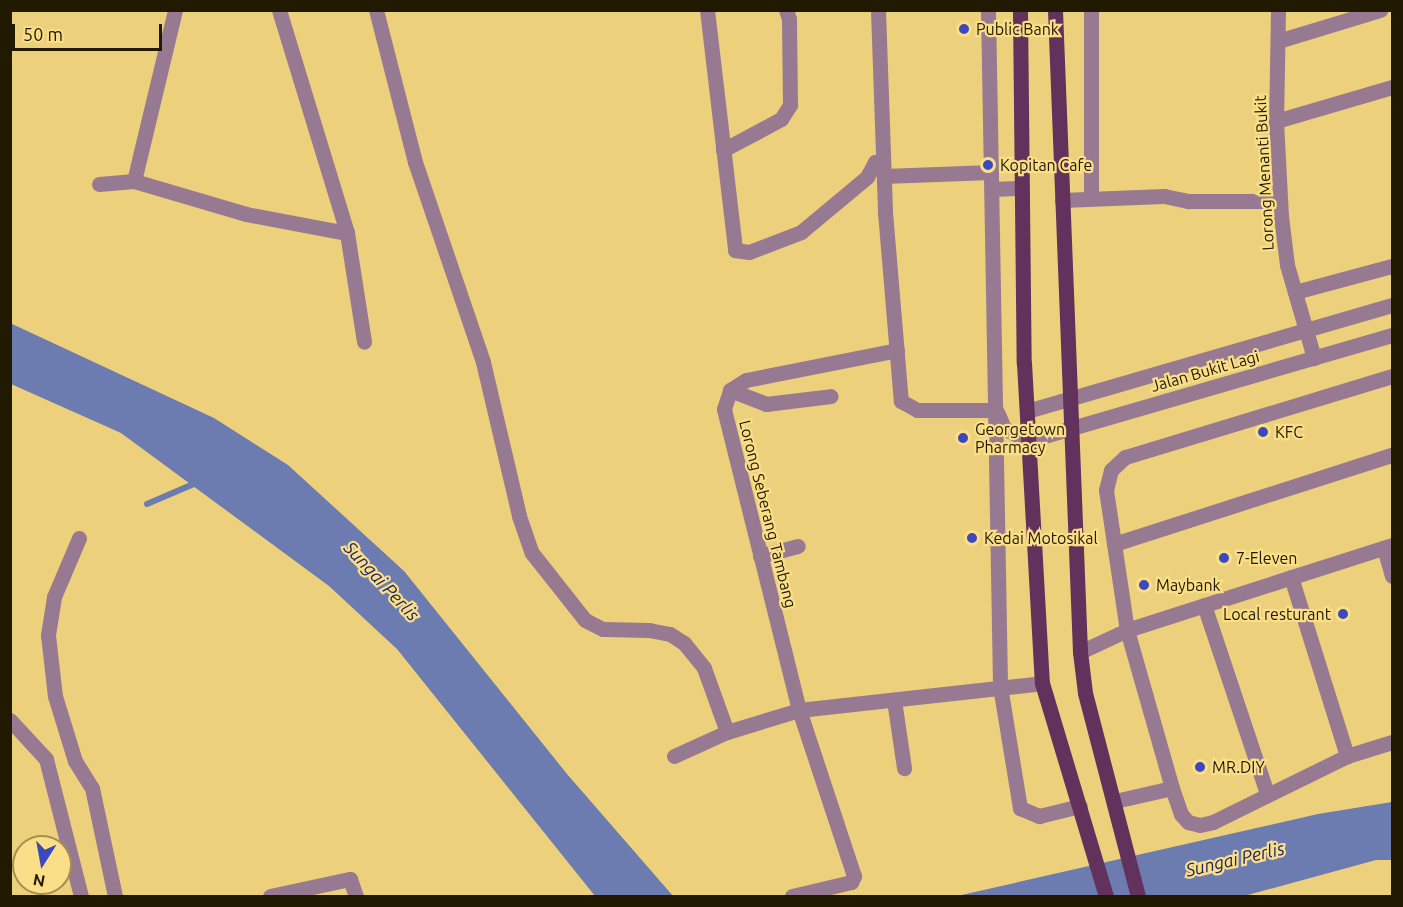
<!DOCTYPE html>
<html>
<head>
<meta charset="utf-8">
<style>
  body { margin:0 }
  #map { position:relative; width:1403px; height:907px; overflow:hidden; background:#ecd07c; font-family:Ubuntu,sans-serif }
  div>[style] { position:absolute }
  .water>* { inset:0; background:#6c7bb0 }
  .stream>* { height:6px; margin:-3px; padding:0 3px; transform-origin:3px; border-radius:3px; background:#6c7bb0 }
  .minor>* { height:15px; margin:-7.5px; padding:0 7.5px; transform-origin:7.5px; border-radius:7.5px; background:#977a92 }
  .major>* { height:15px; margin:-7.5px; padding:0 7.5px; transform-origin:7.5px; border-radius:7.5px; background:#62315c }
  .dots>* { width:16px; height:16px; translate:-50% -50%; box-sizing:border-box; border:3px solid #fade88; border-radius:50% }
  span { translate:-50% -50%; white-space:nowrap; text-align:center; line-height:1.15; -webkit-text-stroke:4.5px #fade88; paint-order:stroke }
  .poi-label { font-size:16px; color:#211900 }
  .left { translate:0 -50%; text-align:left }
  .right { translate:-100% -50%; text-align:right }
  .street-label { font-size:16px; color:#211900 }
  .water-label { font-size:18px; color:#1c2465; font-style:italic }
  .frame { position:absolute; inset:0; border:12px solid #211900; pointer-events:none }
  .north { position:absolute; left:12px; top:835px; width:60px; height:60px; box-sizing:border-box; background:#fade88; border:2px solid #a38f52; border-radius:50%; rotate:191deg; font-size:16px; font-weight:700; line-height:24px; text-align:center; color:#211900 }
  .north::after { content:''; display:block; margin:auto; width:21px; height:27px; background:#3b49bd; clip-path:polygon(50% 0,100% 100%,50% 72%,0 100%) }
  .scale { position:absolute; left:12px; top:24px; width:150px; height:27px; box-sizing:border-box; border:3px solid #211900; border-top:0; padding-left:8px; font-size:18px; line-height:21px; white-space:nowrap; color:#211900; -webkit-text-stroke:4px #fade88; paint-order:stroke }
</style>
</head>
<body>
<div id="map">
  <div class="water">
    <div style="clip-path:polygon(10px 323px,214px 418px,288px 465px,404px 571px,567px 774px,673px 896px,595px 896px,397px 649px,329px 586px,121px 433px,11px 384px)"></div>
    <div style="clip-path:polygon(1392px 802px,1392px 860px,1376px 860px,1244px 896px,957px 896px,1318px 814px)"></div>
  </div>
  <div class="stream">
    <div style="left:147px;top:504px;width:53px;rotate:-23.2deg"></div>
  </div>
  <div class="minor">
    <div style="left:279px;top:10px;width:233px;rotate:73deg"></div>
    <div style="left:347px;top:233px;width:110px;rotate:81.1deg"></div>
    <div style="left:376px;top:10px;width:157px;rotate:75.6deg"></div>
    <div style="left:415px;top:162px;width:211px;rotate:71.2deg"></div>
    <div style="left:483px;top:362px;width:158px;rotate:76.8deg"></div>
    <div style="left:519px;top:516px;width:39px;rotate:71deg"></div>
    <div style="left:532px;top:553px;width:85px;rotate:51.7deg"></div>
    <div style="left:585px;top:620px;width:20px;rotate:27deg"></div>
    <div style="left:603px;top:629px;width:46px;rotate:1.2deg"></div>
    <div style="left:649px;top:630px;width:21px;rotate:11deg"></div>
    <div style="left:670px;top:634px;width:17px;rotate:33deg"></div>
    <div style="left:684px;top:643px;width:32px;rotate:51deg"></div>
    <div style="left:704px;top:668px;width:68px;rotate:70.2deg"></div>
    <div style="left:727px;top:732px;width:75px;rotate:-17deg"></div>
    <div style="left:799px;top:710px;width:244px;rotate:-6.3deg"></div>
    <div style="left:707px;top:10px;width:242px;rotate:83.3deg"></div>
    <div style="left:735px;top:250px;width:14px;rotate:8deg"></div>
    <div style="left:749px;top:252px;width:56px;rotate:-21deg"></div>
    <div style="left:801px;top:232px;width:86px;rotate:-39.8deg"></div>
    <div style="left:867px;top:177px;width:17px;rotate:-62deg"></div>
    <div style="left:875px;top:162px;width:8px;rotate:-14deg"></div>
    <div style="left:878px;top:10px;width:202px;rotate:88deg"></div>
    <div style="left:885px;top:212px;width:190px;rotate:85.2deg"></div>
    <div style="left:901px;top:401px;width:18px;rotate:29deg"></div>
    <div style="left:917px;top:410px;width:79px"></div>
    <div style="left:988px;top:10px;width:676px;rotate:88.98deg"></div>
    <div style="left:1000px;top:686px;width:124px;rotate:80.7deg"></div>
    <div style="left:1020px;top:808px;width:21px;rotate:23deg"></div>
    <div style="left:1039px;top:816px;width:42px;rotate:-13.7deg"></div>
    <div style="left:1091px;top:10px;width:186px;rotate:90deg"></div>
    <div style="left:1278px;top:10px;width:111px;rotate:91deg"></div>
    <div style="left:1276px;top:121px;width:95px;rotate:87deg"></div>
    <div style="left:1281px;top:216px;width:49px;rotate:83deg"></div>
    <div style="left:1287px;top:265px;width:97px;rotate:73.8deg"></div>
    <div style="left:1278px;top:41px;width:107px;rotate:-16.9deg"></div>
    <div style="left:1276px;top:121px;width:121px;rotate:-16.3deg"></div>
    <div style="left:723px;top:150px;width:66px;rotate:-28.1deg"></div>
    <div style="left:781px;top:119px;width:17px;rotate:-57deg"></div>
    <div style="left:790px;top:105px;width:86px;rotate:-90.7deg"></div>
    <div style="left:789px;top:19px;width:9px;rotate:-108deg"></div>
    <div style="left:884px;top:176px;width:107px;rotate:-2.1deg"></div>
    <div style="left:134px;top:181px;width:176px;rotate:-76.5deg"></div>
    <div style="left:99px;top:184px;width:35px;rotate:-5deg"></div>
    <div style="left:134px;top:181px;width:117px;rotate:16.4deg"></div>
    <div style="left:246px;top:214px;width:103px;rotate:10.7deg"></div>
    <div style="left:992px;top:189px;width:30px;rotate:-2deg"></div>
    <div style="left:1062px;top:200px;width:102px;rotate:-2.2deg"></div>
    <div style="left:1164px;top:196px;width:25px;rotate:12deg"></div>
    <div style="left:1188px;top:201px;width:92px"></div>
    <div style="left:1295px;top:292px;width:100px;rotate:-15deg"></div>
    <div style="left:1392px;top:376px;width:279px;rotate:163.1deg"></div>
    <div style="left:1125px;top:457px;width:19px;rotate:137deg"></div>
    <div style="left:1111px;top:470px;width:21px;rotate:104deg"></div>
    <div style="left:1106px;top:490px;width:142px;rotate:81.5deg"></div>
    <div style="left:1127px;top:630px;width:164px;rotate:74.1deg"></div>
    <div style="left:1172px;top:788px;width:28px;rotate:71deg"></div>
    <div style="left:1181px;top:814px;width:11px;rotate:49deg"></div>
    <div style="left:1188px;top:822px;width:12px;rotate:14deg"></div>
    <div style="left:1200px;top:825px;width:13px;rotate:-13deg"></div>
    <div style="left:1213px;top:822px;width:149px;rotate:-26.2deg"></div>
    <div style="left:1347px;top:756px;width:47px;rotate:-17.3deg"></div>
    <div style="left:730px;top:390px;width:39px;rotate:21deg"></div>
    <div style="left:766px;top:404px;width:65px;rotate:-7deg"></div>
    <div style="left:1027px;top:411px;width:380px;rotate:-16.2deg"></div>
    <div style="left:998px;top:414px;width:15px;rotate:67deg"></div>
    <div style="left:1004px;top:428px;width:26px;rotate:29deg"></div>
    <div style="left:1027px;top:441px;width:380px;rotate:-16.2deg"></div>
    <div style="left:79px;top:538px;width:64px;rotate:113deg"></div>
    <div style="left:54px;top:597px;width:38px;rotate:99deg"></div>
    <div style="left:48px;top:635px;width:61px;rotate:83.5deg"></div>
    <div style="left:55px;top:696px;width:68px;rotate:72.9deg"></div>
    <div style="left:75px;top:761px;width:32px;rotate:58deg"></div>
    <div style="left:92px;top:788px;width:110px;rotate:78deg"></div>
    <div style="left:1114px;top:544px;width:292px;rotate:-17.8deg"></div>
    <div style="left:1384px;top:548px;width:29px;rotate:74deg"></div>
    <div style="left:760px;top:556px;width:39px;rotate:-15deg"></div>
    <div style="left:1291px;top:577px;width:188px;rotate:72.6deg"></div>
    <div style="left:1204px;top:605px;width:198px;rotate:71.5deg"></div>
    <div style="left:1080px;top:652px;width:52px;rotate:-25.1deg"></div>
    <div style="left:1127px;top:630px;width:278px;rotate:-17.8deg"></div>
    <div style="left:894px;top:700px;width:69px;rotate:81.6deg"></div>
    <div style="left:10px;top:720px;width:53px;rotate:47.3deg"></div>
    <div style="left:46px;top:759px;width:141px;rotate:75.7deg"></div>
    <div style="left:674px;top:756px;width:58px;rotate:-24.4deg"></div>
    <div style="left:1115px;top:801px;width:58px;rotate:-12.8deg"></div>
    <div style="left:270px;top:896px;width:82px;rotate:-12deg"></div>
    <div style="left:350px;top:879px;width:18px;rotate:71deg"></div>
    <div style="left:792px;top:896px;width:61px;rotate:-13.3deg"></div>
    <div style="left:851px;top:882px;width:7px;rotate:-63deg"></div>
    <div style="left:854px;top:876px;width:175px;rotate:-108.3deg"></div>
    <div style="left:799px;top:710px;width:310px;rotate:-104deg"></div>
    <div style="left:724px;top:409px;width:20px;rotate:-72deg"></div>
    <div style="left:730px;top:390px;width:19px;rotate:-32deg"></div>
    <div style="left:746px;top:380px;width:154px;rotate:-11.2deg"></div>
  </div>
  <div class="major">
    <div style="left:1020px;top:10px;width:353px;rotate:89.4deg"></div>
    <div style="left:1024px;top:363px;width:321px;rotate:86.8deg"></div>
    <div style="left:1042px;top:683px;width:222px;rotate:73.3deg"></div>
    <div style="left:1055px;top:10px;width:642px;rotate:87.77deg"></div>
    <div style="left:1080px;top:652px;width:41px;rotate:83deg"></div>
    <div style="left:1085px;top:693px;width:210px;rotate:75.4deg"></div>
  </div>
  <div class="dots">
    <div style="left:964px;top:29px;background:#3b49bd"></div>
    <div style="left:988px;top:165px;background:#3b49bd"></div>
    <div style="left:1263px;top:432px;background:#3b49bd"></div>
    <div style="left:963px;top:438px;background:#3b49bd"></div>
    <div style="left:972px;top:538px;background:#3b49bd"></div>
    <div style="left:1224px;top:558px;background:#3b49bd"></div>
    <div style="left:1144px;top:585px;background:#3b49bd"></div>
    <div style="left:1343px;top:614px;background:#3b49bd"></div>
    <div style="left:1200px;top:767px;background:#3b49bd"></div>
  </div>
  <div class="poi-label">
    <span class="left" style="left:976px;top:29px">Public Bank</span>
    <span class="left" style="left:1000px;top:165px">Kopitan Cafe</span>
    <span class="left" style="left:975px;top:438px">Georgetown<br>Pharmacy</span>
    <span class="left" style="left:1275px;top:432px">KFC</span>
    <span class="left" style="left:984px;top:538px">Kedai Motosikal</span>
    <span class="left" style="left:1236px;top:558px">7-Eleven</span>
    <span class="left" style="left:1156px;top:585px">Maybank</span>
    <span class="right" style="left:1331px;top:614px">Local resturant</span>
    <span class="left" style="left:1212px;top:767px">MR.DIY</span>
  </div>
  <div class="street-label">
    <span style="left:1264px;top:173px;rotate:-93deg">Lorong Menanti Bukit</span>
    <span style="left:1205px;top:371px;rotate:-16deg">Jalan Bukit Lagi</span>
    <span style="left:768px;top:514px;rotate:76deg">Lorong Seberang Tambang</span>
  </div>
  <div class="water-label">
    <span style="left:382px;top:581px;rotate:47deg">Sungai Perlis</span>
    <span style="left:1235px;top:859px;rotate:-13deg">Sungai Perlis</span>
  </div>
  <div class="frame"></div>
  <div class="north">N</div>
  <div class="scale">50 m</div>
</div>
</body>
</html>
